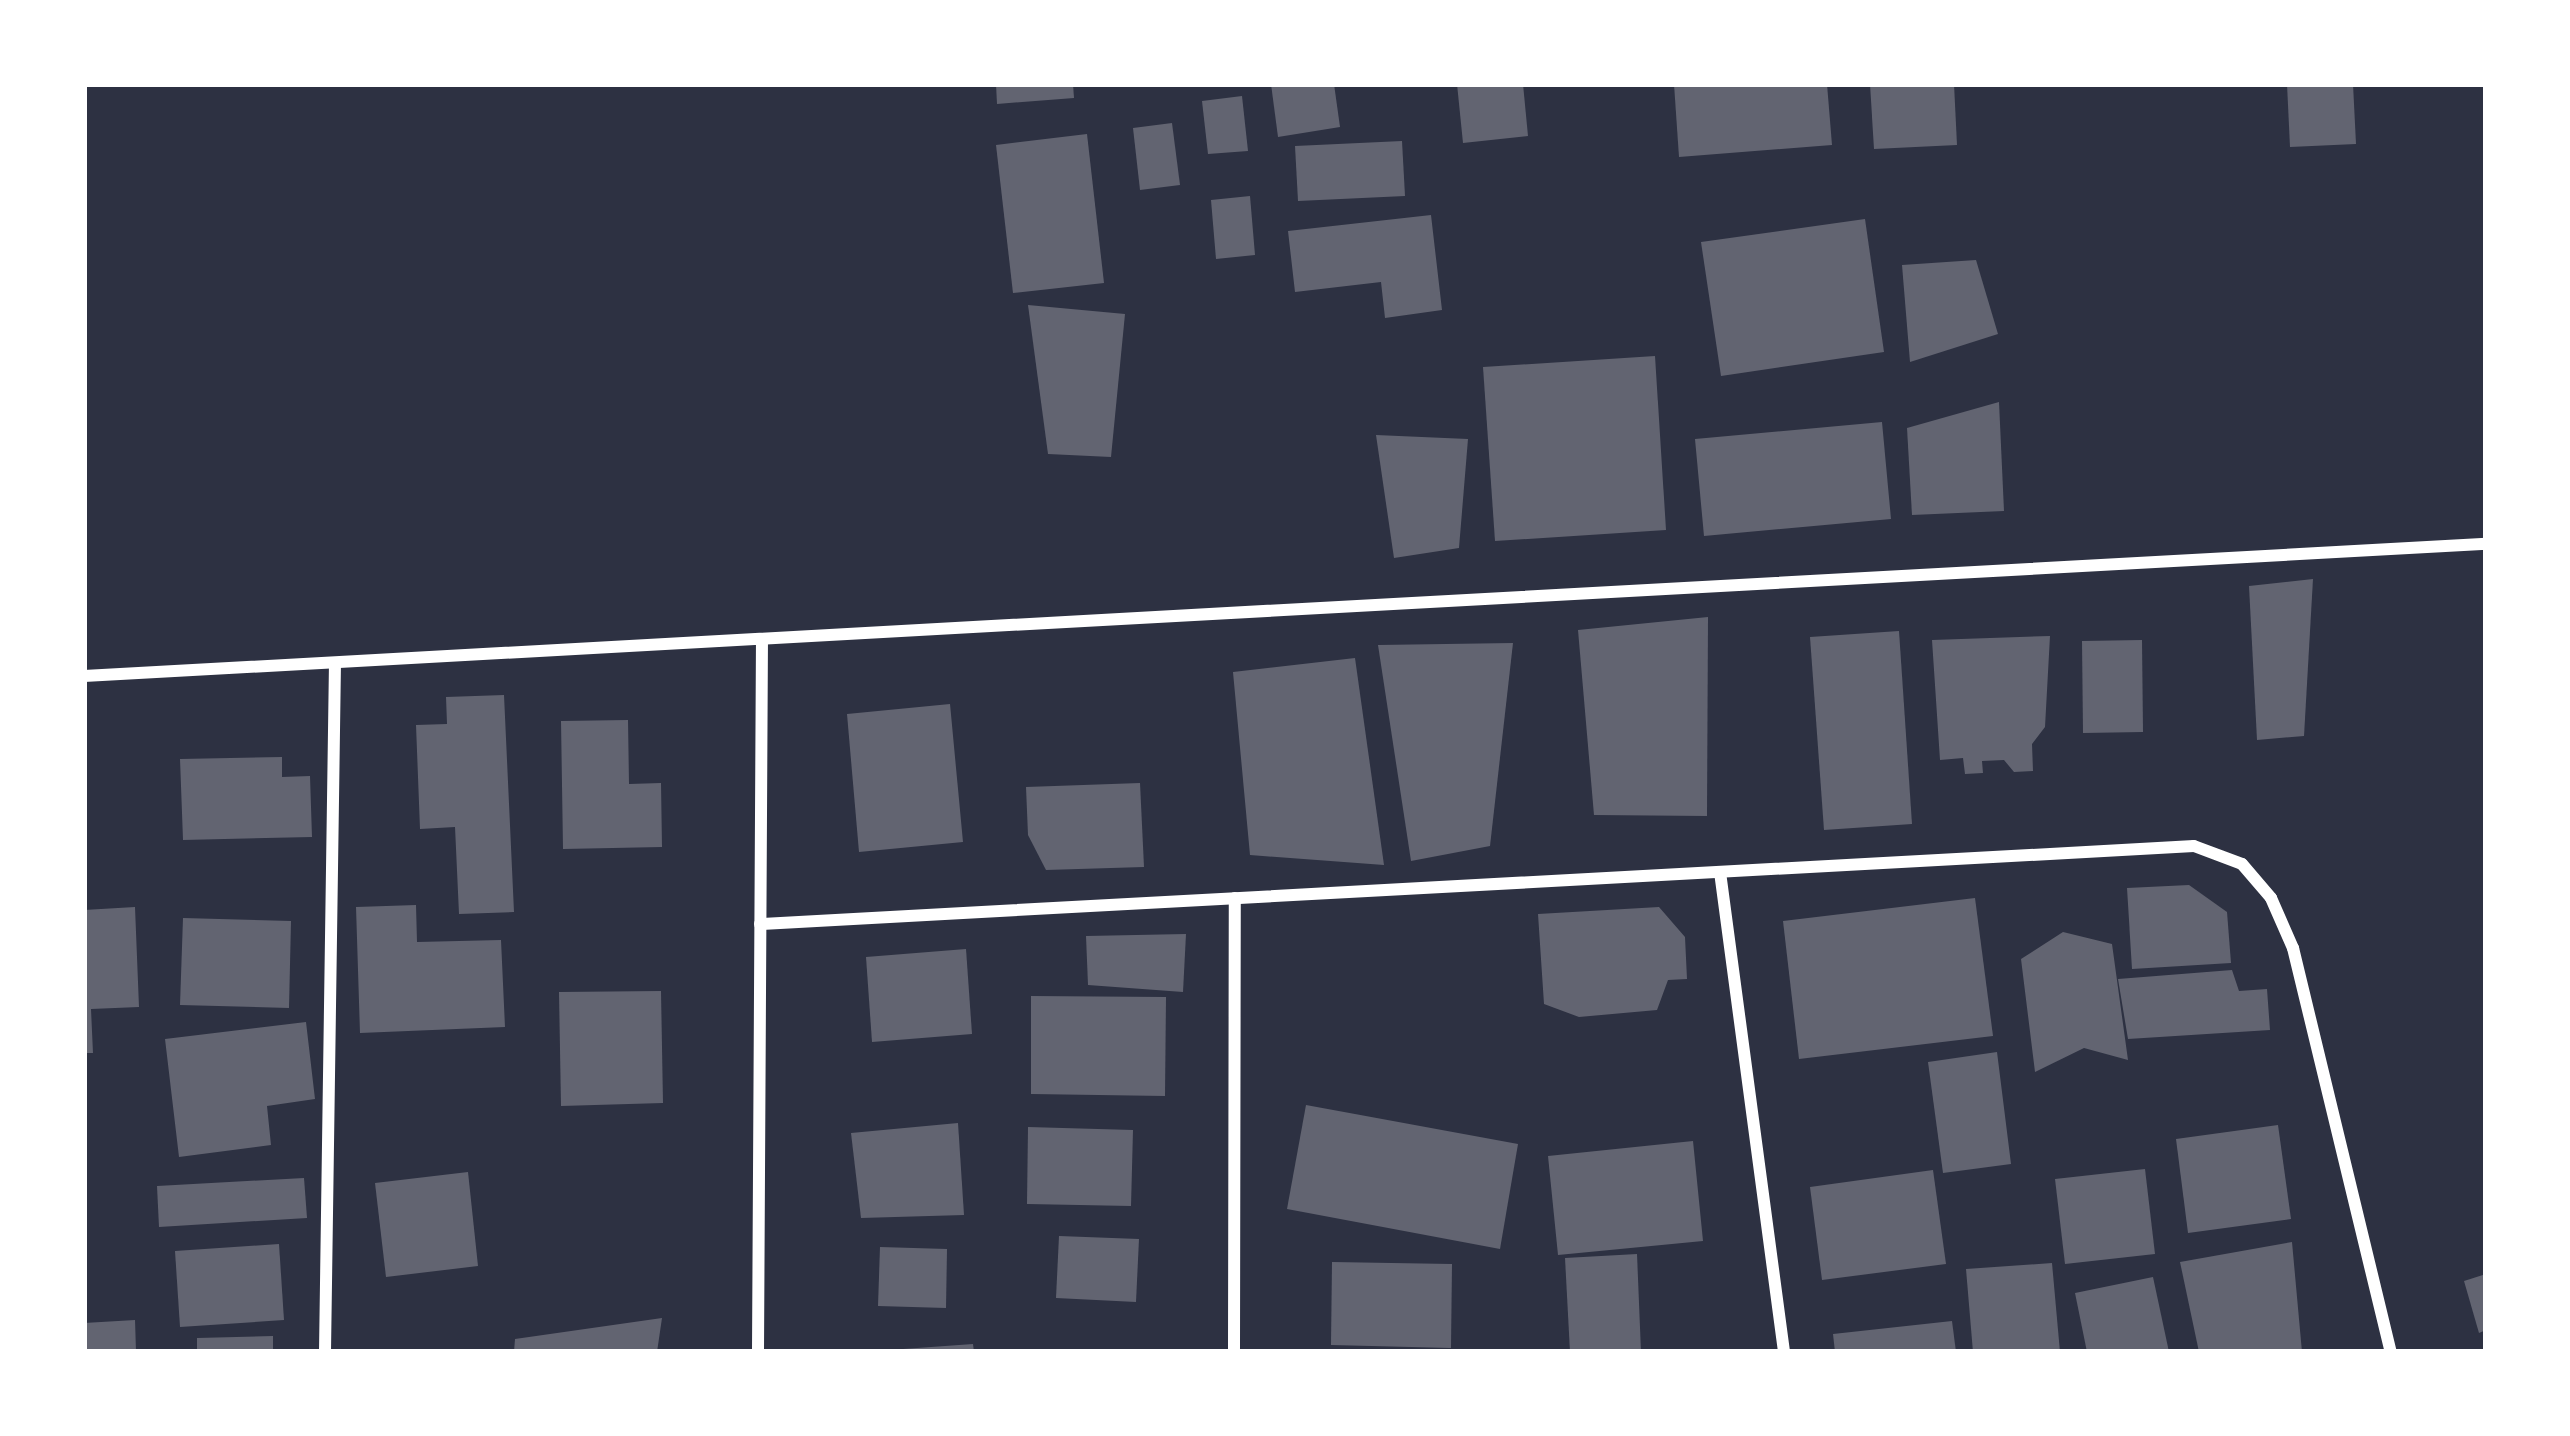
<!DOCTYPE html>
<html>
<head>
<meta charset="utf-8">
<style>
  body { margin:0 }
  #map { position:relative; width:2570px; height:1436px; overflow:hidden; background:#2d3142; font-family:"Libre Baskerville",serif }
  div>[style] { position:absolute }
  .building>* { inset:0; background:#626471 }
  .minor>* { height:12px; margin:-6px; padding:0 6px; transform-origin:6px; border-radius:6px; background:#fff }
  span { translate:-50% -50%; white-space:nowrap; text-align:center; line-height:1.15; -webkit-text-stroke:10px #fff; paint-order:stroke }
  .frame { position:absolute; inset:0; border:87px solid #fff; pointer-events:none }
</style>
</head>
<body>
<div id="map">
  <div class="building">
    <div style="clip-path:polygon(996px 84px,1073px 84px,1074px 98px,997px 104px)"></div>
    <div style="clip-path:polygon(1271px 84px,1334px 84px,1340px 127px,1278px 137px)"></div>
    <div style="clip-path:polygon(1457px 84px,1523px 84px,1528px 136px,1463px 143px)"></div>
    <div style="clip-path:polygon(1674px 84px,1827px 84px,1832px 145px,1679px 157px)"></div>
    <div style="clip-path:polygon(1870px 84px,1954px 84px,1957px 145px,1874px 149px)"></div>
    <div style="clip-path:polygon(2287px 84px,2353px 84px,2356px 144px,2290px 147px)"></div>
    <div style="clip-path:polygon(1242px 96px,1248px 151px,1208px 154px,1202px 101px)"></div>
    <div style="clip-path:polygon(1172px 123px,1180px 185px,1140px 190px,1133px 128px)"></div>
    <div style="clip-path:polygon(1087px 134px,1104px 283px,1013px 293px,996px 145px)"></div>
    <div style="clip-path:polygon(1402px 141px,1405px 196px,1298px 201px,1295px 146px)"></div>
    <div style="clip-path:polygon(1250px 196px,1255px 255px,1216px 259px,1211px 200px)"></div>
    <div style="clip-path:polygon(1431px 215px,1442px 310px,1385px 318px,1381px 282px,1295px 292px,1288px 231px)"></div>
    <div style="clip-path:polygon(1865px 219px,1884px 352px,1721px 376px,1701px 242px)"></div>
    <div style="clip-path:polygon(1976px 260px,1998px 334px,1910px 362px,1902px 265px)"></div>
    <div style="clip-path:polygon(1028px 305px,1125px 314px,1111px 457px,1048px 454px)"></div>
    <div style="clip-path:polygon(1655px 356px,1666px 530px,1495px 541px,1483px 367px)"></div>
    <div style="clip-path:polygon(1999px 402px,2004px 511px,1912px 515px,1907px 428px)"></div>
    <div style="clip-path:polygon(1882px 422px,1891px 519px,1704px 536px,1695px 439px)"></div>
    <div style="clip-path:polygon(1376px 435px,1468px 439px,1459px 548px,1394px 558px)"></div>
    <div style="clip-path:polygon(2313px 579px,2304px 736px,2257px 740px,2249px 586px)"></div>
    <div style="clip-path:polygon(1708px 617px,1707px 816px,1594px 815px,1578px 630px)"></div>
    <div style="clip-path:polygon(1899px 631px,1912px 824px,1824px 830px,1810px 637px)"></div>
    <div style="clip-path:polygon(2050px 636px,2045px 727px,2032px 744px,2033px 771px,2014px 772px,2004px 760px,1982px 761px,1983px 773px,1965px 774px,1963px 758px,1940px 760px,1932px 640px)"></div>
    <div style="clip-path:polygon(2142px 640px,2143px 732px,2083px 733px,2082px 641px)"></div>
    <div style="clip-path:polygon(1513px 643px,1490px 846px,1411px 861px,1378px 645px)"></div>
    <div style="clip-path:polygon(1355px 658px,1384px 865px,1250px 855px,1233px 672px)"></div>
    <div style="clip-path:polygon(504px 695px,514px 912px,459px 914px,455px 827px,420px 829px,416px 725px,447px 724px,446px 697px)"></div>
    <div style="clip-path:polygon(950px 704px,963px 842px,859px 852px,847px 714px)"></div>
    <div style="clip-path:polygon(628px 720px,629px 784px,661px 783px,662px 847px,563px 849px,561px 721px)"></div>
    <div style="clip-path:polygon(282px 757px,282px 777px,310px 776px,312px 837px,183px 840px,180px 759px)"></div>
    <div style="clip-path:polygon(1140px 783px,1144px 867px,1046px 870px,1028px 835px,1026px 787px)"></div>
    <div style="clip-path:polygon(2189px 885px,2227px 912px,2231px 963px,2132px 969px,2127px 888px)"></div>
    <div style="clip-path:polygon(1975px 898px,1993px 1036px,1799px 1059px,1783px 921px)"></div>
    <div style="clip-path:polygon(416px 905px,417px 942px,501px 940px,505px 1027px,360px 1033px,356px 907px)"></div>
    <div style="clip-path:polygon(135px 907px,139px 1007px,91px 1009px,93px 1053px,84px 1053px,84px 910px)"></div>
    <div style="clip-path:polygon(1659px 907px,1685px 937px,1687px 979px,1668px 980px,1657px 1010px,1579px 1017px,1544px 1004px,1538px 914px)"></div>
    <div style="clip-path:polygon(183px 918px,291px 921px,289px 1008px,180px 1005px)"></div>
    <div style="clip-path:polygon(2063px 932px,2112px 944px,2128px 1060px,2084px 1048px,2035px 1072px,2021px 959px)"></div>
    <div style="clip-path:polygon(1186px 934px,1183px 992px,1088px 985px,1086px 936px)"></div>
    <div style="clip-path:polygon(966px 949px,972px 1034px,872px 1042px,866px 957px)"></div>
    <div style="clip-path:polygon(2232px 970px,2239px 991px,2267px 989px,2270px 1030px,2128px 1039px,2118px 979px)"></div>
    <div style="clip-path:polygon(661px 991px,663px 1103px,561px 1106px,559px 992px)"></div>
    <div style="clip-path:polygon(1031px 996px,1166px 997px,1165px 1096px,1031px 1094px)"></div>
    <div style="clip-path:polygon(306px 1022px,315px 1099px,267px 1106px,271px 1145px,179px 1157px,165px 1039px)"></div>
    <div style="clip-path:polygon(1997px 1052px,2011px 1164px,1943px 1173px,1928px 1062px)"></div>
    <div style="clip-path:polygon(1306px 1105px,1518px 1144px,1500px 1249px,1287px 1209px)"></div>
    <div style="clip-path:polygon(958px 1123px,964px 1215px,861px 1218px,851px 1133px)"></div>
    <div style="clip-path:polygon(2278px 1125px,2291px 1219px,2188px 1233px,2176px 1139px)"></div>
    <div style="clip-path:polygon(1028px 1127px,1133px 1130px,1131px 1206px,1027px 1204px)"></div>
    <div style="clip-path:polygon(1693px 1141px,1703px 1241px,1558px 1255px,1548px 1156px)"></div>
    <div style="clip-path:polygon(2145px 1169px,2155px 1254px,2065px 1264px,2055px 1179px)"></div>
    <div style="clip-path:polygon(1933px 1170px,1946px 1264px,1822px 1280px,1810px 1187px)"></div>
    <div style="clip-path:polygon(468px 1172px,478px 1266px,386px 1277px,375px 1183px)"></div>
    <div style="clip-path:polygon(304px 1178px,307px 1218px,159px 1227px,157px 1186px)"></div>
    <div style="clip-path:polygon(1059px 1236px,1139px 1239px,1136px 1302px,1056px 1298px)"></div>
    <div style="clip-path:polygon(2292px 1242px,2302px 1352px,2199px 1352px,2180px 1262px)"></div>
    <div style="clip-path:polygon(279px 1244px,284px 1320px,180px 1327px,175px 1251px)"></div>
    <div style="clip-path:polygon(880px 1247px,947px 1249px,946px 1308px,878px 1306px)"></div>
    <div style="clip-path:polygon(1637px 1254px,1641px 1352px,1570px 1352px,1565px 1258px)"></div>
    <div style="clip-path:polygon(1332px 1262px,1452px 1264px,1451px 1348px,1331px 1345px)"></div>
    <div style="clip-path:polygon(2052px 1263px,2060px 1352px,1973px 1352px,1966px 1269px)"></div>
    <div style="clip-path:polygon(2486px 1274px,2486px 1330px,2479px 1333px,2464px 1281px)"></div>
    <div style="clip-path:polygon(2153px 1277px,2169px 1352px,2087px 1352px,2075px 1293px)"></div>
    <div style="clip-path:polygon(662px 1318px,657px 1352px,514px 1352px,515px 1339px)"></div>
    <div style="clip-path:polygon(135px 1320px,136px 1352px,84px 1352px,84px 1323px)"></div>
    <div style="clip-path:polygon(1952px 1321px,1956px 1352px,1835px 1352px,1833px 1334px)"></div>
    <div style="clip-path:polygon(273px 1336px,273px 1352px,197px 1352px,197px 1338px)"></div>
    <div style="clip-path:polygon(973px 1344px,974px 1352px,903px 1352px,903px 1349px)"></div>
  </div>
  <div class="minor">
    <div style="left:84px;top:676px;width:2406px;rotate:-3.15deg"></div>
    <div style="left:1720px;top:872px;width:484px;rotate:82.4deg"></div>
    <div style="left:760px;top:924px;width:1436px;rotate:-3.11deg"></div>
    <div style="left:2194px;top:846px;width:51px;rotate:20.6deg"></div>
    <div style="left:2242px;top:864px;width:45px;rotate:49.5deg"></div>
    <div style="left:2271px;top:898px;width:55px;rotate:66.3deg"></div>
    <div style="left:2293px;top:948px;width:416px;rotate:76.4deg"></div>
    <div style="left:325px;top:1352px;width:687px;rotate:-89.17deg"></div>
    <div style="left:758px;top:1352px;width:713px;rotate:-89.68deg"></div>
    <div style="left:1234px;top:1352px;width:454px;rotate:-89.9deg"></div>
  </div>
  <div class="frame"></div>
</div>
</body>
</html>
